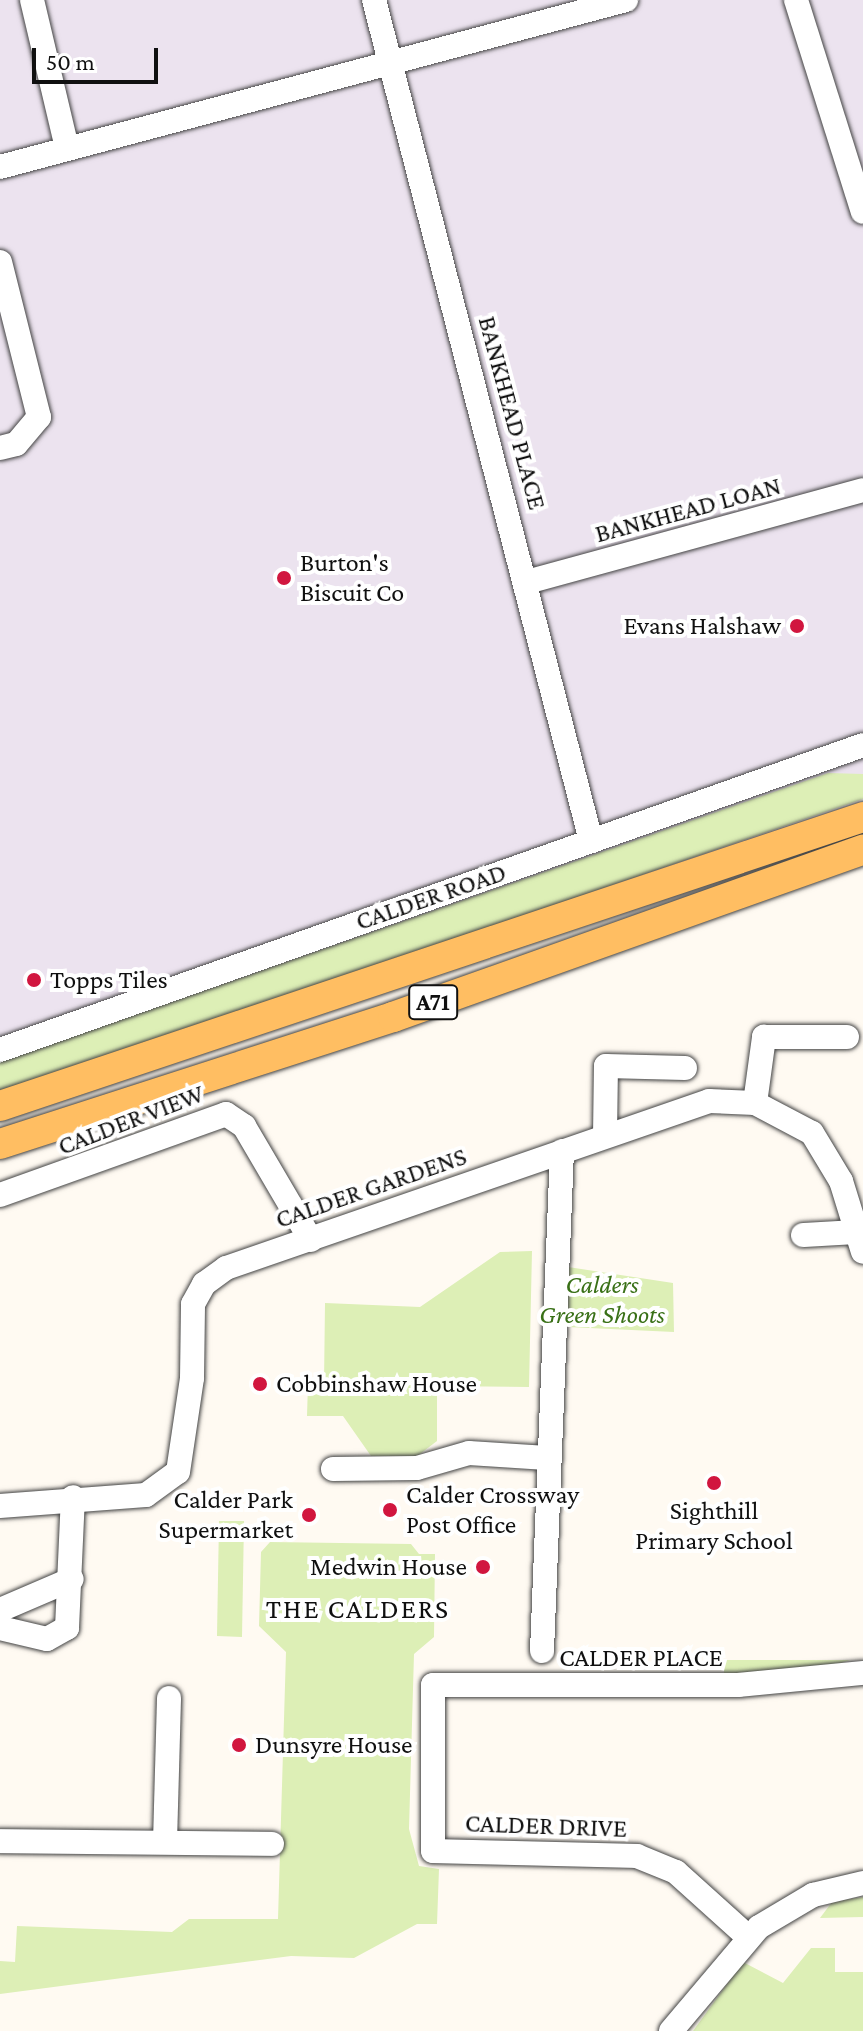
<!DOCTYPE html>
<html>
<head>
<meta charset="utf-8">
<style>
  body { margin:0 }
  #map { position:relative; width:863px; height:2031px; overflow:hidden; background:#fffaf2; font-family:"Crimson Pro",serif }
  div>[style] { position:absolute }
  .industrial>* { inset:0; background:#ece3ef }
  .green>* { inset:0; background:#ddefb6 }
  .roads { filter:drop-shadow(0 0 2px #434343) drop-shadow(0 0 2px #434343) }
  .minor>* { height:24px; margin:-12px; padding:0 12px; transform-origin:12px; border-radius:12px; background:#fff }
  .major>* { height:30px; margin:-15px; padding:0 15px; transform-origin:15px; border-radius:15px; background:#ffbe62 }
  .dots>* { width:22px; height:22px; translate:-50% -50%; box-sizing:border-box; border:4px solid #fff; border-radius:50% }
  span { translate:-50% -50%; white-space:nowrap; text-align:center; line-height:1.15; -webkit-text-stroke:8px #fff; paint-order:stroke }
  .shield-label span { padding:2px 6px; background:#fff; border:2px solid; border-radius:6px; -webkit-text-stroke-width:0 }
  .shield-label { font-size:24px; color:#101010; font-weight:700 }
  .street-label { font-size:26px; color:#101010 }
  .poi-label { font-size:26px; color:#101010 }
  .left { translate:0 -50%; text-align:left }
  .right { translate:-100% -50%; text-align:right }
  .park-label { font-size:26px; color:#397017; font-style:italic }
  .neighbourhood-label { font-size:28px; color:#101010; letter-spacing:2px }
  .scale { position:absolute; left:32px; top:48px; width:126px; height:36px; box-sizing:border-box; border:4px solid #101010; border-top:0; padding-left:10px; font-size:24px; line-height:28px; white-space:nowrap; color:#101010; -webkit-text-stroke:6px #fff; paint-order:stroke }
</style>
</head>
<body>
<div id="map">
  <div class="industrial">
    <div style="clip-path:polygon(0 0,863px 0,863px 799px,0 1095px)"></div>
  </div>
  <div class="green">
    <div style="clip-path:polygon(828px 773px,863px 774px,863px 799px,0 1095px,0 1062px)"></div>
    <div style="clip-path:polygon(532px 1251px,529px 1387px,437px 1386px,437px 1441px,416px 1457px,371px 1456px,343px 1416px,307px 1416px,308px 1383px,324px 1383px,325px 1303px,420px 1307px,500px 1252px)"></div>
    <div style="clip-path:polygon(568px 1267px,673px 1283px,674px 1332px,568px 1327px)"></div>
    <div style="clip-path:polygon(219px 1521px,244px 1521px,242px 1637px,217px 1636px)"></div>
    <div style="clip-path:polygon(270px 1542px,411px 1544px,419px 1554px,435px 1554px,434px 1637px,414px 1654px,409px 1829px,419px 1866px,439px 1869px,437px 1924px,417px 1924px,354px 1958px,291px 1956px,0 1994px,0 1961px,15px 1962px,17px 1926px,172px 1932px,189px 1919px,278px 1919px,286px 1652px,259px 1626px,261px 1552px)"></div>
    <div style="clip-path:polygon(724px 1660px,850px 1660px,808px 1674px,724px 1675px)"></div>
    <div style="clip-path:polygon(863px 1897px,863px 1917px,820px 1918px,832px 1902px)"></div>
    <div style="clip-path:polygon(811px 1948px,835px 1948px,835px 1972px,863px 1972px,863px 2031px,693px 2031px,743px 1962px,783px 1983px)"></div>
  </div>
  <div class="roads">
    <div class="minor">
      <div style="left:32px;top:0;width:152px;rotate:76.7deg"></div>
      <div style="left:374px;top:0;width:869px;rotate:75.53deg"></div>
      <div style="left:796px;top:0;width:222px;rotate:72.5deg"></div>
      <div style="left:0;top:167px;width:648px;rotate:-14.94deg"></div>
      <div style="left:0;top:262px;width:160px;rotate:75.9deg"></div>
      <div style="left:39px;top:417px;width:35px;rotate:130deg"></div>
      <div style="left:16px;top:444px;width:16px;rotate:166deg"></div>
      <div style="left:527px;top:582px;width:348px;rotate:-15.3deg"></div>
      <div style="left:0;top:1050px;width:915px;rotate:-19.46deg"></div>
      <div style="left:755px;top:1103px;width:67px;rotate:-82.2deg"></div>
      <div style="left:764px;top:1037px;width:83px"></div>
      <div style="left:605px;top:1136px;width:70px;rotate:-89.2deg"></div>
      <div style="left:606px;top:1066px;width:79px;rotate:1.5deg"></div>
      <div style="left:0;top:1195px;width:240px;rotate:-19.7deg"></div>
      <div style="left:226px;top:1114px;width:22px;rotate:34deg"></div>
      <div style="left:244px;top:1126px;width:132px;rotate:59.6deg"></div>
      <div style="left:803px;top:1235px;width:54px;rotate:-3.2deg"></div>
      <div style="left:333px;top:1469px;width:84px;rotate:-0.7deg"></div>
      <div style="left:417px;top:1468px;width:54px;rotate:-16.1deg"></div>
      <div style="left:469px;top:1453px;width:78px;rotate:3.7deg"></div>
      <div style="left:0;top:1506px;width:146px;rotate:-4.3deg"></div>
      <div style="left:146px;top:1495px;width:39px;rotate:-36deg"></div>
      <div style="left:178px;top:1472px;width:95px;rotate:-81.5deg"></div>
      <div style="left:192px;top:1378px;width:74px;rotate:-89.2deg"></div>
      <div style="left:193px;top:1304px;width:23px;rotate:-61deg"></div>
      <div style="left:204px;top:1284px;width:27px;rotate:-36deg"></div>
      <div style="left:226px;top:1268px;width:511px;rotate:-19.07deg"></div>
      <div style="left:709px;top:1101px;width:46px;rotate:2.5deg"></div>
      <div style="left:755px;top:1103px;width:64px;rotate:27.8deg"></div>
      <div style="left:812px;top:1133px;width:56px;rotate:58.9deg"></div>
      <div style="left:841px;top:1181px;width:74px;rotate:72.8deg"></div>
      <div style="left:0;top:1610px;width:78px;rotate:-23.3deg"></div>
      <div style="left:0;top:1628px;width:48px;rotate:13.2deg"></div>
      <div style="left:47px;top:1639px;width:23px;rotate:-29deg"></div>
      <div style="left:67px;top:1628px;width:131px;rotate:-87.4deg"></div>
      <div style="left:542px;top:1651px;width:500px;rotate:-87.71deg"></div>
      <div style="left:0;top:1841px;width:272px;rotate:0.6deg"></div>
      <div style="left:165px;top:1842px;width:144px;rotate:-88.4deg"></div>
      <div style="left:747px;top:1936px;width:96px;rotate:-138deg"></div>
      <div style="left:676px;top:1872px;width:42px;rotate:-157.7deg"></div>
      <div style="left:637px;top:1856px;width:204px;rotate:-178.6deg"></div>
      <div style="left:433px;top:1851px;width:166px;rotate:-90deg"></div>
      <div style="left:433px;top:1685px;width:305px"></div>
      <div style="left:738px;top:1685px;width:126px;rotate:-5.5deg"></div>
      <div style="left:671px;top:2031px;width:136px;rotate:-49.8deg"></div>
      <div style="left:759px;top:1927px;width:63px;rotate:-30.7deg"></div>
      <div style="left:813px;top:1895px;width:51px;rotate:-13.5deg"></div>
    </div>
    <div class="major">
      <div style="left:0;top:1106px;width:910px;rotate:-18.51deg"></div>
      <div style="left:0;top:1144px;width:413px;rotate:-17.9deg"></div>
      <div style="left:393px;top:1017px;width:499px;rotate:-19.6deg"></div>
    </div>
  </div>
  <div class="dots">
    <div style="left:284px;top:578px;background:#d1163f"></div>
    <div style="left:797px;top:626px;background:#d1163f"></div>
    <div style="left:34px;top:980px;background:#d1163f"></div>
    <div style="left:260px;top:1384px;background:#d1163f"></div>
    <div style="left:714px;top:1483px;background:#d1163f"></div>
    <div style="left:390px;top:1510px;background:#d1163f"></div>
    <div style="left:309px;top:1515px;background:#d1163f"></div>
    <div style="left:483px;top:1567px;background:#d1163f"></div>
    <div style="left:239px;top:1745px;background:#d1163f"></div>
  </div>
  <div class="shield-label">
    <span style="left:433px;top:1002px">A71</span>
  </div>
  <div class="street-label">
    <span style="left:512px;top:413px;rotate:75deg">BANKHEAD PLACE</span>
    <span style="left:688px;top:510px;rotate:-15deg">BANKHEAD LOAN</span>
    <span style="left:431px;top:897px;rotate:-19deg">CALDER ROAD</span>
    <span style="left:131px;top:1120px;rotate:-21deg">CALDER VIEW</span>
    <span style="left:371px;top:1188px;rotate:-19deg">CALDER GARDENS</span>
    <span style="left:641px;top:1658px">CALDER PLACE</span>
    <span style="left:546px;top:1826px;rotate:2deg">CALDER DRIVE</span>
  </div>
  <div class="poi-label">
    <span class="left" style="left:300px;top:578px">Burton's<br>Biscuit Co</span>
    <span class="right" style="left:781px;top:626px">Evans Halshaw</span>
    <span class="left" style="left:50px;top:980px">Topps Tiles</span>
    <span class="left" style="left:276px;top:1384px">Cobbinshaw House</span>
    <span class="left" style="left:406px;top:1510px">Calder Crossway<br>Post Office</span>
    <span class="right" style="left:293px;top:1515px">Calder Park<br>Supermarket</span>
    <span style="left:714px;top:1526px">Sighthill<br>Primary School</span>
    <span class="right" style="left:467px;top:1567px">Medwin House</span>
    <span class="left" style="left:255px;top:1745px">Dunsyre House</span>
  </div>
  <div class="park-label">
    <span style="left:602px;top:1300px">Calders<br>Green Shoots</span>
  </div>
  <div class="neighbourhood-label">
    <span style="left:358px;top:1609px">THE CALDERS</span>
  </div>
  <div class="scale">50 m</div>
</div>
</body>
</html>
